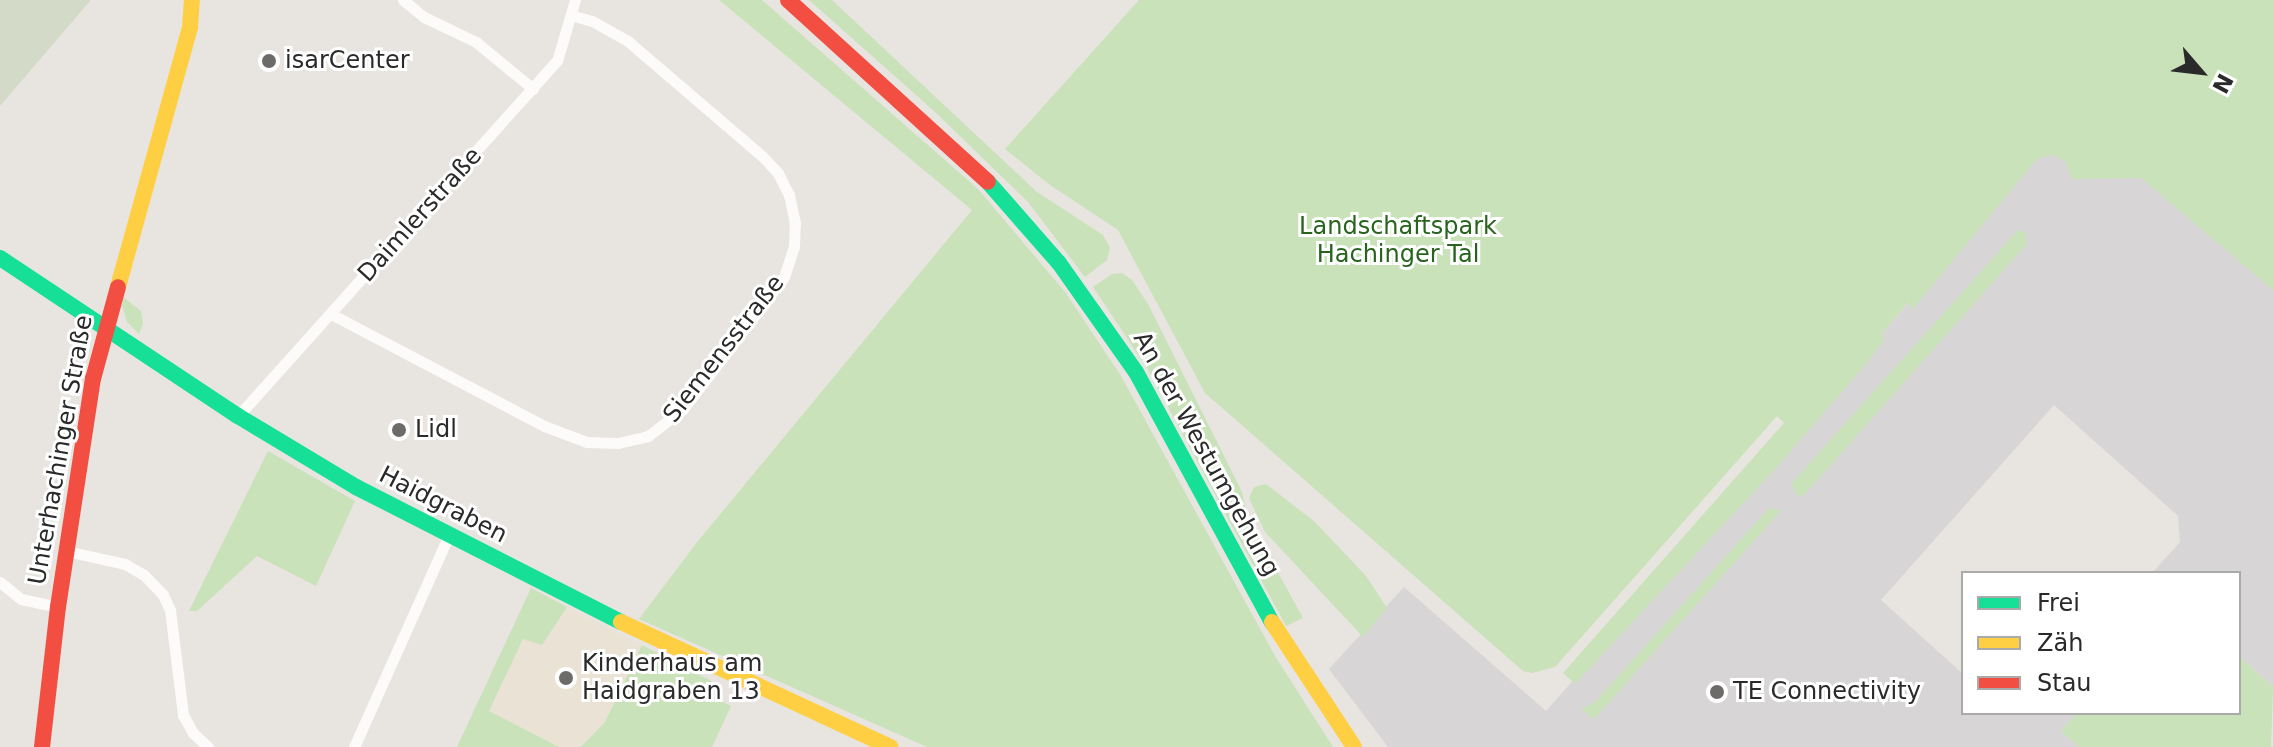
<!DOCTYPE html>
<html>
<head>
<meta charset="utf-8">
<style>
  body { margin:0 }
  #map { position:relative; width:2273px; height:747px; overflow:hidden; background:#e8e4e0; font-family:"DejaVu Sans",sans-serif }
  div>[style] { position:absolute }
  .industrial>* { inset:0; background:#d8d5d7 }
  .education>* { inset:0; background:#eae3d5 }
  .green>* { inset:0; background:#c9e2ba }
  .cemetery>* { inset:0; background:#d3dbc8 }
  .street>* { height:11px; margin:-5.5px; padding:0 5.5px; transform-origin:5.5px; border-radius:5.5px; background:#fcfbfa }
  .fast>* { height:16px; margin:-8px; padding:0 8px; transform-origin:8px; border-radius:8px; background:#16e098 }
  .slow>* { height:16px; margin:-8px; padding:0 8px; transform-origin:8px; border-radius:8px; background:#ffcf43 }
  .jam>* { height:16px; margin:-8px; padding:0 8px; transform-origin:8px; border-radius:8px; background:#f24e42 }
  .dots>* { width:22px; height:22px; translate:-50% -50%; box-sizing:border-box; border:4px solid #fff; border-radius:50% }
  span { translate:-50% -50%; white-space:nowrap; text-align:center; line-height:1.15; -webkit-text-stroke:6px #fff; paint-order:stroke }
  .poi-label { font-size:24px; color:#2a2a2a }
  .left { translate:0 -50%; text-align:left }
  .street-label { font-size:24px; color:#2a2a2a }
  .park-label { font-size:24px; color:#28641d }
  .legend { position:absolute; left:1961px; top:571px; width:280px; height:144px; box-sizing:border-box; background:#fff; border:2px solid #aaa; margin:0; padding:10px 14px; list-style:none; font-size:24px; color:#2a2a2a }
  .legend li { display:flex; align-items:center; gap:16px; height:40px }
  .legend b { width:40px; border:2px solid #aaa }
  .north { position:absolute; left:2161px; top:32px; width:80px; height:80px; -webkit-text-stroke:6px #fff; paint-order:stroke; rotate:118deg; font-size:22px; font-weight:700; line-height:32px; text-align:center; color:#2a2a2a }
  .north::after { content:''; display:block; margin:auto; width:28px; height:36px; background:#2a2a2a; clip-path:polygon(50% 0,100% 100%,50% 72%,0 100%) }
</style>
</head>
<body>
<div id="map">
  <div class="industrial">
    <div style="clip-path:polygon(2073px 118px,2273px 285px,2273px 687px,2239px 656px,2239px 573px,2152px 573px,2180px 542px,2178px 516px,2054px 405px,1881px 600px,1963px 674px,1963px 713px,2077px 713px,2061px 731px,2079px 747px,1388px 747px,1329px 669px,1404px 587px,1546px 711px)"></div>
  </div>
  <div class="education">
    <div style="clip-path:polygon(567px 607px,642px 645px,605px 722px,581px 747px,559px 747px,489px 711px,524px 638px,542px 645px)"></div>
  </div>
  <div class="green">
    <div style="clip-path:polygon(719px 0,762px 0,978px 189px,1065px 292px,1121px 376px,1275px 656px,1333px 747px,927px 747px,639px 619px,698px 541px,972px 210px)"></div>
    <div style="clip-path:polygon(809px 0,832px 0,1037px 192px,1103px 235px,1110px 248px,1107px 260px,1085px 277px,1028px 202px,933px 110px)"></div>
    <div style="clip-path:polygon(1139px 0,2273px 0,2273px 290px,2141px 178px,2072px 179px,2065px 161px,2053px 155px,2037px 159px,1912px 310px,1909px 302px,1882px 333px,1884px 340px,1866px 364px,1777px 467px,1575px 684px,1563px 673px,1784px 423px,1777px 416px,1555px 667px,1532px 673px,1523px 671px,1205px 393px,1118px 230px,1050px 185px,1005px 149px)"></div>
    <div style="clip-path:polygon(2018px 230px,2025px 232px,2027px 244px,1804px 495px,1797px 496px,1791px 484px)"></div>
    <div style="clip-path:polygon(1122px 273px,1132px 280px,1148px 304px,1242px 492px,1247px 516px,1303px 618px,1286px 626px,1147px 368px,1093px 287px,1112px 274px)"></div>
    <div style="clip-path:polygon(124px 298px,141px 311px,143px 323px,139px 334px,127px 322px,122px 305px)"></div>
    <div style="clip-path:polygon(268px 451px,355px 501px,316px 586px,257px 556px,197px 611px,189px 611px)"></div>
    <div style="clip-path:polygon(1266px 484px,1315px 522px,1366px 576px,1387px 608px,1363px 637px,1265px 532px,1249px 498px,1254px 487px)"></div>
    <div style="clip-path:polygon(1769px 508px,1781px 511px,1594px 719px,1581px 709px,1595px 702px)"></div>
    <div style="clip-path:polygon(531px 588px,567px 607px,542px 645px,523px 639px,489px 711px,559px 747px,457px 747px)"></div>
    <div style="clip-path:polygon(642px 645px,719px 685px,717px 699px,731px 706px,712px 747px,581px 747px,605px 722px)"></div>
    <div style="clip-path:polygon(2239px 656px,2273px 687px,2271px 747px,2079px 747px,2061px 731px,2077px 713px,2239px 713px)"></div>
  </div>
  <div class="cemetery">
    <div style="clip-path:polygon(0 0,91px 0,0 106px)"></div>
  </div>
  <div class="street">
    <div style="left:403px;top:0;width:27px;rotate:39deg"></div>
    <div style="left:424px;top:17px;width:58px;rotate:25.7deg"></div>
    <div style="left:476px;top:42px;width:74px;rotate:39.5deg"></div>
    <div style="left:331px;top:314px;width:241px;rotate:27.7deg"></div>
    <div style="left:544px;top:426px;width:46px;rotate:20.4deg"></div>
    <div style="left:587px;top:442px;width:31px;rotate:2deg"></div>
    <div style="left:618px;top:443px;width:31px;rotate:-13deg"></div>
    <div style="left:648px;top:436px;width:44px;rotate:-37.6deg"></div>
    <div style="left:683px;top:409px;width:166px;rotate:-52.6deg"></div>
    <div style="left:784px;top:277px;width:32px;rotate:-72deg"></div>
    <div style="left:794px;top:247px;width:24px;rotate:-88deg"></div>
    <div style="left:795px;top:223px;width:29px;rotate:-102deg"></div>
    <div style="left:789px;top:195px;width:25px;rotate:-117deg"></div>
    <div style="left:778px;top:173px;width:23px;rotate:-133deg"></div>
    <div style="left:762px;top:156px;width:177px;rotate:-139.4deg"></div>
    <div style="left:628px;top:41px;width:41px;rotate:-150.9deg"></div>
    <div style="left:592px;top:21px;width:22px;rotate:-164deg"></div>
    <div style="left:238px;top:416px;width:477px;rotate:-48.1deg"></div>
    <div style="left:557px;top:61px;width:64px;rotate:-73.6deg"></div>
    <div style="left:66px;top:551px;width:60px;rotate:12.4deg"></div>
    <div style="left:125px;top:564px;width:22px;rotate:30deg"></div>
    <div style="left:144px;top:575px;width:28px;rotate:46deg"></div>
    <div style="left:163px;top:595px;width:17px;rotate:65deg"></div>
    <div style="left:170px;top:610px;width:106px;rotate:82.9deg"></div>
    <div style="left:183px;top:715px;width:21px;rotate:61deg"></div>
    <div style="left:193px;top:733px;width:21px;rotate:43deg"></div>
    <div style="left:0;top:582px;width:27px;rotate:39deg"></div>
    <div style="left:21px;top:599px;width:38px;rotate:12deg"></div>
    <div style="left:354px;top:747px;width:232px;rotate:-65.9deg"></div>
  </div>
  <div class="fast">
    <div style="left:988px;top:182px;width:108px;rotate:48.8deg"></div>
    <div style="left:1059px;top:263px;width:133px;rotate:54.8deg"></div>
    <div style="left:1136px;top:372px;width:285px;rotate:61.5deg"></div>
    <div style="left:0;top:258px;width:286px;rotate:33.6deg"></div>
    <div style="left:238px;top:416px;width:138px;rotate:31deg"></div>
    <div style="left:356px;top:487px;width:297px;rotate:27deg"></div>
  </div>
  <div class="slow">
    <div style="left:118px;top:287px;width:270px;rotate:-74.5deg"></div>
    <div style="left:190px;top:27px;width:27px;rotate:-86deg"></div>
    <div style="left:621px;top:622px;width:297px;rotate:24.9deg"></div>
    <div style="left:1272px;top:622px;width:149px;rotate:56.7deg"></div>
  </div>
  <div class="jam">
    <div style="left:788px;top:0;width:270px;rotate:42.3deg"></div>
    <div style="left:42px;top:747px;width:141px;rotate:-83.5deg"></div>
    <div style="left:58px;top:607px;width:231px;rotate:-81.3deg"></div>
    <div style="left:93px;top:379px;width:95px;rotate:-74.8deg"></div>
  </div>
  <div class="dots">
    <div style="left:269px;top:61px;background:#6c6b6a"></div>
    <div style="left:399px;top:430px;background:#6c6b6a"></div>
    <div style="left:566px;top:678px;background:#6c6b6a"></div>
    <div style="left:1717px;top:692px;background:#6c6b6a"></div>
  </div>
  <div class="poi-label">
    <span class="left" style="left:285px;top:61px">isarCenter</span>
    <span class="left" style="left:415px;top:430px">Lidl</span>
    <span class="left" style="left:582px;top:678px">Kinderhaus am<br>Haidgraben 13</span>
    <span class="left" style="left:1733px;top:692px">TE Connectivity</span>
  </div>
  <div class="street-label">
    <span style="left:420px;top:215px;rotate:-48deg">Daimlerstraße</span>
    <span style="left:724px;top:349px;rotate:-52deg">Siemensstraße</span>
    <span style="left:61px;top:450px;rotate:-80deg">Unterhachinger Straße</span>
    <span style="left:1206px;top:454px;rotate:61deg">An der Westumgehung</span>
    <span style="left:443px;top:505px;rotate:27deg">Haidgraben</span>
  </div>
  <div class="park-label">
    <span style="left:1398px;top:241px">Landschaftspark<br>Hachinger Tal</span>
  </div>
  <ul class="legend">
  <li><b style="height:10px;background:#16e098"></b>Frei</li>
  <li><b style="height:10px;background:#ffcf43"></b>Zäh</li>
  <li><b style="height:10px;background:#f24e42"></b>Stau</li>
  </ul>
  <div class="north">N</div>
</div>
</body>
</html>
